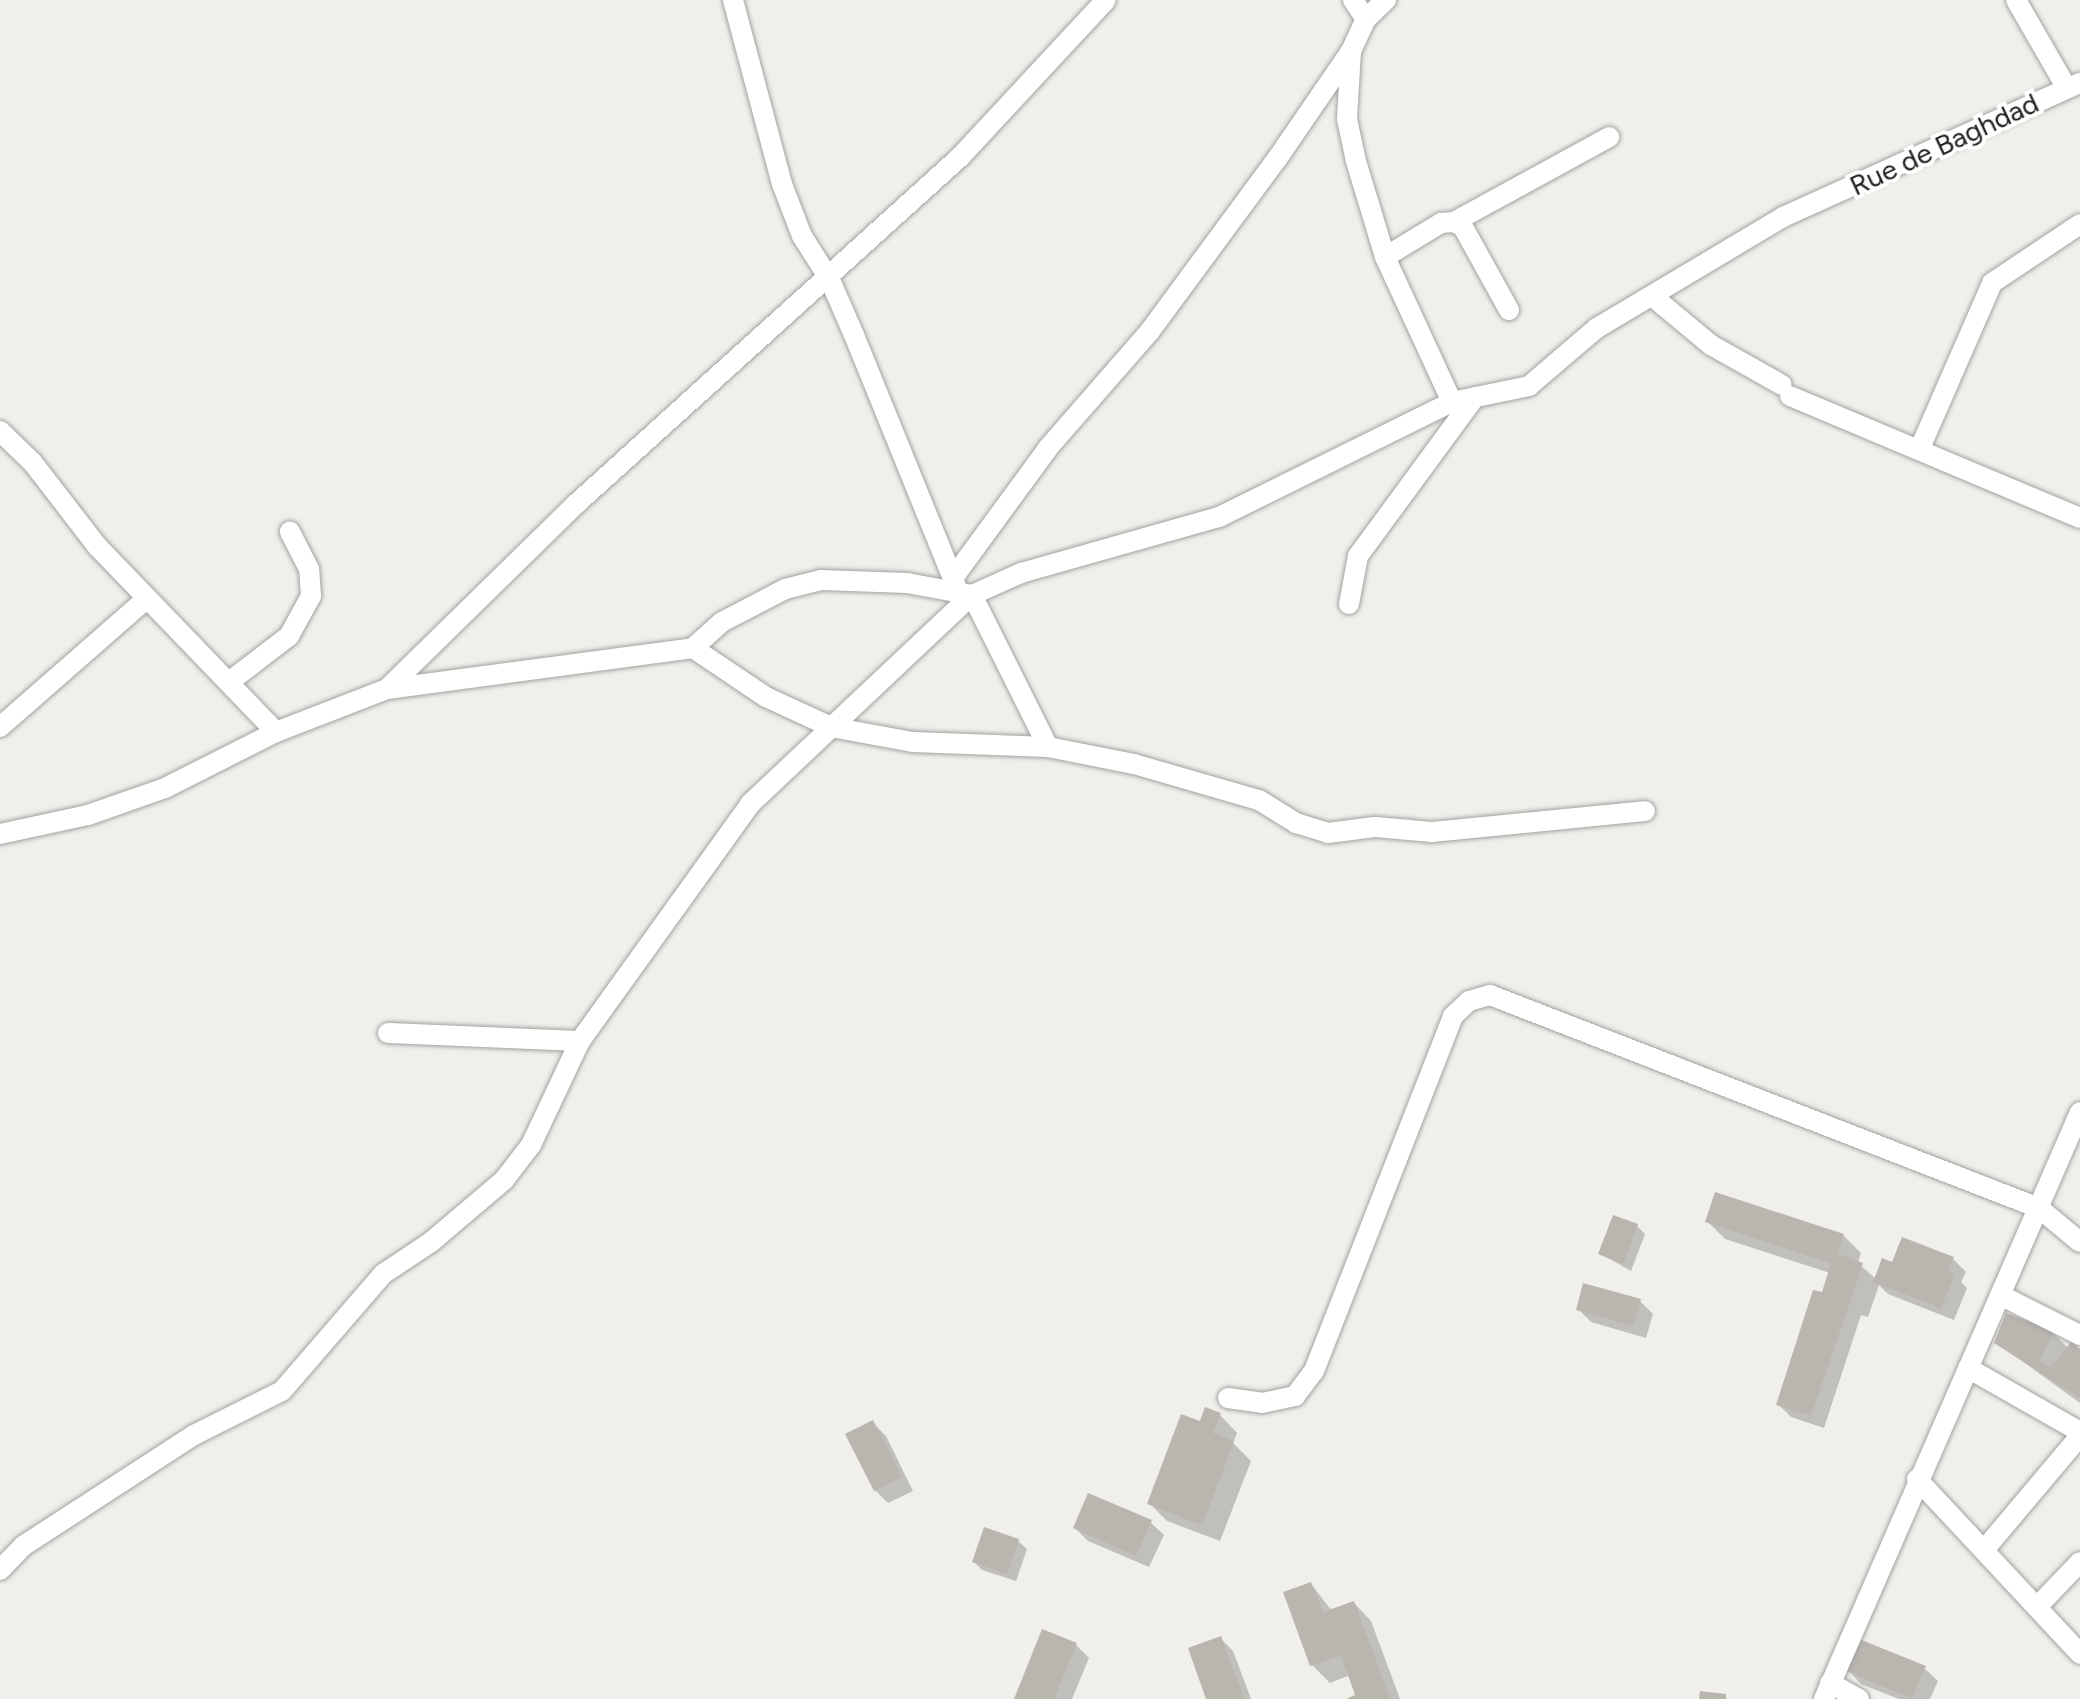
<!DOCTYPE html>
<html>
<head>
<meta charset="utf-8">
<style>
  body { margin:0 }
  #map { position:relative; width:2080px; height:1699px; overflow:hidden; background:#f0efe9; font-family:Figtree,sans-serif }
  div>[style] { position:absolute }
  .shadow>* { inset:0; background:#0003 }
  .building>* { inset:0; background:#b9b5af }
  .roads { filter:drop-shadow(0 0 2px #a2a2a2) drop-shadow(0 0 2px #a2a2a2) }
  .minor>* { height:20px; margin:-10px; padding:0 10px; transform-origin:10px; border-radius:10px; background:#fff }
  span { translate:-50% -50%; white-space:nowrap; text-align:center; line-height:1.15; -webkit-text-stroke:8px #fff; paint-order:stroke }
  .street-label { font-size:28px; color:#212121 }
</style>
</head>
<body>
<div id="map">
  <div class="shadow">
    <div style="clip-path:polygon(1707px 1221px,1843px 1235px,1861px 1253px,1858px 1263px,1876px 1279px,1893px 1265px,1952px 1258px,1966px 1272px,1961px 1282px,1967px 1288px,1954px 1320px,1888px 1294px,1879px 1285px,1868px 1317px,1861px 1315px,1824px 1428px,1791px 1417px,1778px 1404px,1830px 1297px,1830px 1273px,1725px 1239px)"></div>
    <div style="clip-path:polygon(1637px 1226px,1645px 1234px,1631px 1271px,1601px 1254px)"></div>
    <div style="clip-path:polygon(1640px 1301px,1653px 1314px,1646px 1338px,1591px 1322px,1578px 1309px)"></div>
    <div style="clip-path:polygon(2007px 1315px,2053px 1333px,2069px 1349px,2080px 1351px,2080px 1403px,1996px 1342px)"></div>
    <div style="clip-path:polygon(1220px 1415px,1237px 1433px,1233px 1443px,1251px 1461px,1220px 1541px,1167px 1521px,1149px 1503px,1201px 1423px)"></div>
    <div style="clip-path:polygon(873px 1423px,886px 1436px,913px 1491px,888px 1503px,875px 1490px)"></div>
    <div style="clip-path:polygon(1150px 1522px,1164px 1535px,1149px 1567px,1088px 1541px,1075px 1528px)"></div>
    <div style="clip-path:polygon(1018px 1541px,1027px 1549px,1016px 1581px,982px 1570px,974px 1562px)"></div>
    <div style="clip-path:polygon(1311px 1584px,1332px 1611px,1354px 1603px,1371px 1621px,1400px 1699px,1351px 1699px,1358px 1696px,1350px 1675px,1330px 1683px,1312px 1665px)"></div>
    <div style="clip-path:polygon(1220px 1638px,1233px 1651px,1251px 1699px,1209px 1699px)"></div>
    <div style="clip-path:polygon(1076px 1645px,1089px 1658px,1072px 1699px,1016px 1699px)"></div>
    <div style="clip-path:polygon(1924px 1668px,1938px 1681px,1930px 1699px,1899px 1699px,1861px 1684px,1848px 1670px)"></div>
  </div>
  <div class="building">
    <div style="clip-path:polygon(1715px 1192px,1844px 1234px,1837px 1254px,1863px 1263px,1811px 1416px,1776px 1405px,1813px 1290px,1822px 1292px,1831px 1263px,1705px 1222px)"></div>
    <div style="clip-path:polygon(1613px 1215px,1638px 1224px,1623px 1264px,1598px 1254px)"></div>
    <div style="clip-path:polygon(1902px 1237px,1954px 1257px,1948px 1270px,1955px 1273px,1941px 1308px,1873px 1282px,1882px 1258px,1892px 1262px)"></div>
    <div style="clip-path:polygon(1583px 1283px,1641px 1299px,1633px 1326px,1576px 1310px)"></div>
    <div style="clip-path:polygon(2006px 1313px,2054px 1331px,2040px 1360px,2050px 1368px,2071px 1342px,2080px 1349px,2080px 1398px,1994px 1343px)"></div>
    <div style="clip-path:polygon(1205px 1407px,1221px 1413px,1213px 1433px,1234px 1441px,1202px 1525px,1147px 1504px,1181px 1414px,1200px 1421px)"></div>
    <div style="clip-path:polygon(873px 1420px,902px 1477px,874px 1491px,845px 1434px)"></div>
    <div style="clip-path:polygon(1088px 1493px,1152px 1520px,1136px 1556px,1073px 1528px)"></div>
    <div style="clip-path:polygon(984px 1527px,1019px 1539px,1007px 1574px,972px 1562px)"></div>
    <div style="clip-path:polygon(1311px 1582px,1323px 1612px,1354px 1601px,1390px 1699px,1346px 1699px,1355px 1695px,1341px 1655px,1310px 1666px,1283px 1592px)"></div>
    <div style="clip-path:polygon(1042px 1629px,1077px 1643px,1054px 1699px,1014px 1699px)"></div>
    <div style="clip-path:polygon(1221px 1636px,1244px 1699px,1206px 1699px,1188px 1648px)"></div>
    <div style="clip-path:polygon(1859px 1639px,1926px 1666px,1912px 1698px,1846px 1671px)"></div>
    <div style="clip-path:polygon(1700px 1691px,1726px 1694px,1726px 1699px,1699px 1699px)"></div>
  </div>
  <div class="roads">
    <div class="minor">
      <div style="left:733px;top:0;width:190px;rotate:75.1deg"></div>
      <div style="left:782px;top:184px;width:56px;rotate:69deg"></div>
      <div style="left:802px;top:236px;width:52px;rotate:57.5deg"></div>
      <div style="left:830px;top:280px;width:60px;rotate:66.4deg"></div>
      <div style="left:854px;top:335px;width:271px;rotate:67.9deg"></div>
      <div style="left:1353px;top:0;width:23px;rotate:56deg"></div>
      <div style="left:2016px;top:0;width:100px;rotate:60.1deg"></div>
      <div style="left:1351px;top:51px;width:68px;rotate:93.4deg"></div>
      <div style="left:1347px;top:119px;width:40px;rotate:78deg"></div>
      <div style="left:1355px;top:158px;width:103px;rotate:73.1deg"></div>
      <div style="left:1385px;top:257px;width:160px;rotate:65.2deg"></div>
      <div style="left:1454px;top:222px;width:177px;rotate:-28.7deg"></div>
      <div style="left:1385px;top:257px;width:66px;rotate:-31.3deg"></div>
      <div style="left:1441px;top:223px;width:13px;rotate:-4deg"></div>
      <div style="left:1454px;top:222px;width:10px;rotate:29deg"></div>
      <div style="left:1463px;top:227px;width:95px;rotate:61deg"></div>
      <div style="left:1652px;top:296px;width:77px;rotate:39.7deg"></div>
      <div style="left:1711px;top:345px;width:81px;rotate:29.4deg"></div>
      <div style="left:1790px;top:396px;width:315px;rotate:22.8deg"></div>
      <div style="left:0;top:431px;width:46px;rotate:44.1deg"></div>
      <div style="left:33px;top:463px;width:105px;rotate:52.4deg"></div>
      <div style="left:97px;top:546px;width:258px;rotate:46.1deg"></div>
      <div style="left:1920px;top:448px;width:180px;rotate:-66.4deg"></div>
      <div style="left:1992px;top:283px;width:106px;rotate:-33.8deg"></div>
      <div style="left:953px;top:578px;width:161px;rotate:-53.8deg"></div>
      <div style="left:1048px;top:448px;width:155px;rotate:-48.9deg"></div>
      <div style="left:1150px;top:331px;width:214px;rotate:-53.6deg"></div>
      <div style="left:1277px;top:159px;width:131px;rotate:-55.6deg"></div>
      <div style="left:1351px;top:51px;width:35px;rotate:-65deg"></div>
      <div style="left:1366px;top:19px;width:28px;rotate:-44deg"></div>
      <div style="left:1349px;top:604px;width:49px;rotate:-79.4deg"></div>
      <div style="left:1358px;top:556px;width:197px;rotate:-53.7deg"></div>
      <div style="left:693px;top:648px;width:88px;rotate:33.9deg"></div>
      <div style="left:766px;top:697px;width:72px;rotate:24.8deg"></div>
      <div style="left:831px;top:727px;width:83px;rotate:10.4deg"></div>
      <div style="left:913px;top:742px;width:135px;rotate:2.1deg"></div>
      <div style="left:1048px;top:747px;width:88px;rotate:11.2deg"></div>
      <div style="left:1134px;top:764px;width:130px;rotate:16.1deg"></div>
      <div style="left:1259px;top:800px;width:44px;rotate:31.9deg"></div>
      <div style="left:1296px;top:823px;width:34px;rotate:17deg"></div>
      <div style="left:1328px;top:833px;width:47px;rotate:-7.3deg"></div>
      <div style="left:1375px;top:827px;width:57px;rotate:5deg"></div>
      <div style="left:1432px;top:832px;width:214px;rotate:-5.6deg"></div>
      <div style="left:229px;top:682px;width:76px;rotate:-37.5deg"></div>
      <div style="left:289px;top:636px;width:46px;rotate:-61.2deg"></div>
      <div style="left:311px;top:596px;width:27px;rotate:-94deg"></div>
      <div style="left:309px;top:569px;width:42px;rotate:-117.2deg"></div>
      <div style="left:387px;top:689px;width:264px;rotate:-44.4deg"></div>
      <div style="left:576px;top:504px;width:518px;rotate:-42.1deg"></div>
      <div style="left:960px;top:157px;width:214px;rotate:-47.1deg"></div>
      <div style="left:0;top:727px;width:194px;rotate:-41.2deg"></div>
      <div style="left:0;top:834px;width:90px;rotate:-12.2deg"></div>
      <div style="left:88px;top:815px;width:82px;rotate:-19.3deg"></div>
      <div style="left:165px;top:788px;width:124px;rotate:-26.8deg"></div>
      <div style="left:276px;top:732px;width:119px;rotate:-21.2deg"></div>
      <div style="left:387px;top:689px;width:309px;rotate:-7.6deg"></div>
      <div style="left:693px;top:648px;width:39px;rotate:-42deg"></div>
      <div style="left:722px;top:622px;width:71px;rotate:-27.6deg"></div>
      <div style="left:785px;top:589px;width:37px;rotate:-14deg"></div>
      <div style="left:821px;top:580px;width:86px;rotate:2deg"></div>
      <div style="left:907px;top:583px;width:66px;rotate:10.5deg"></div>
      <div style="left:972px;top:595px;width:170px;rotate:63.4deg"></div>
      <div style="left:388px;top:1033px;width:192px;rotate:2.4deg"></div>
      <div style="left:2000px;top:1295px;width:89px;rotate:26.6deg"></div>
      <div style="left:1968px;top:1368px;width:129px;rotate:29.7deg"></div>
      <div style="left:1228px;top:1398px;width:34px;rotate:8deg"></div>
      <div style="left:1262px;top:1403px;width:34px;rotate:-12deg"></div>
      <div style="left:1295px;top:1396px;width:31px;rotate:-53deg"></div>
      <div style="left:1314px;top:1371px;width:381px;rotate:-68.6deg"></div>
      <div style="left:1453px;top:1016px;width:22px;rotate:-43deg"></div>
      <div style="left:1469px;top:1001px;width:22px;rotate:-16deg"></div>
      <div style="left:1490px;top:995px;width:589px;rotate:21.21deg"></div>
      <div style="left:2039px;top:1208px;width:53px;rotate:39.7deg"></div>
      <div style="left:1917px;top:1479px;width:239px;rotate:47deg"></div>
      <div style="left:1984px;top:1550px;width:149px;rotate:-49.9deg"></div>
      <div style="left:0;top:1570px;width:33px;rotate:-46deg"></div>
      <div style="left:23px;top:1546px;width:204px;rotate:-33deg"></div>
      <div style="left:194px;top:1435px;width:98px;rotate:-26.6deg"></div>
      <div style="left:282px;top:1391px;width:155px;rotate:-49.2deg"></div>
      <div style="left:383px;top:1274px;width:58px;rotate:-33.7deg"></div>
      <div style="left:431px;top:1242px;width:96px;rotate:-40.3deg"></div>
      <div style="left:504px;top:1180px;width:44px;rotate:-52.4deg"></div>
      <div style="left:531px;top:1145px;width:115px;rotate:-64.8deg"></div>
      <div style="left:580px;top:1041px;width:292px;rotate:-54.3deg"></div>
      <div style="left:750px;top:804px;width:305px;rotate:-43.3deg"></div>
      <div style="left:972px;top:595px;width:54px;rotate:-24.2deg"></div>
      <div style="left:1021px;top:573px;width:206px;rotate:-15.8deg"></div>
      <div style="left:1219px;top:517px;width:260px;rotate:-26.3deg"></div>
      <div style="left:1452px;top:402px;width:79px;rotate:-11.7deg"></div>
      <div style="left:1529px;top:386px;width:89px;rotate:-40.5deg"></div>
      <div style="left:1597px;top:328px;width:217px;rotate:-30.8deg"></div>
      <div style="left:1783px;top:217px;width:326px;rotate:-24.3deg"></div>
      <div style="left:2037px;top:1607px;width:62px;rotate:-46.3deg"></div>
      <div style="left:1830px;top:1683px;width:33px;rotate:29deg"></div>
      <div style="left:1824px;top:1699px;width:640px;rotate:-66.44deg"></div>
    </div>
  </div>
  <div class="street-label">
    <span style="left:1944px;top:144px;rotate:-25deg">Rue de Baghdad</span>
  </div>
</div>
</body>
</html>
